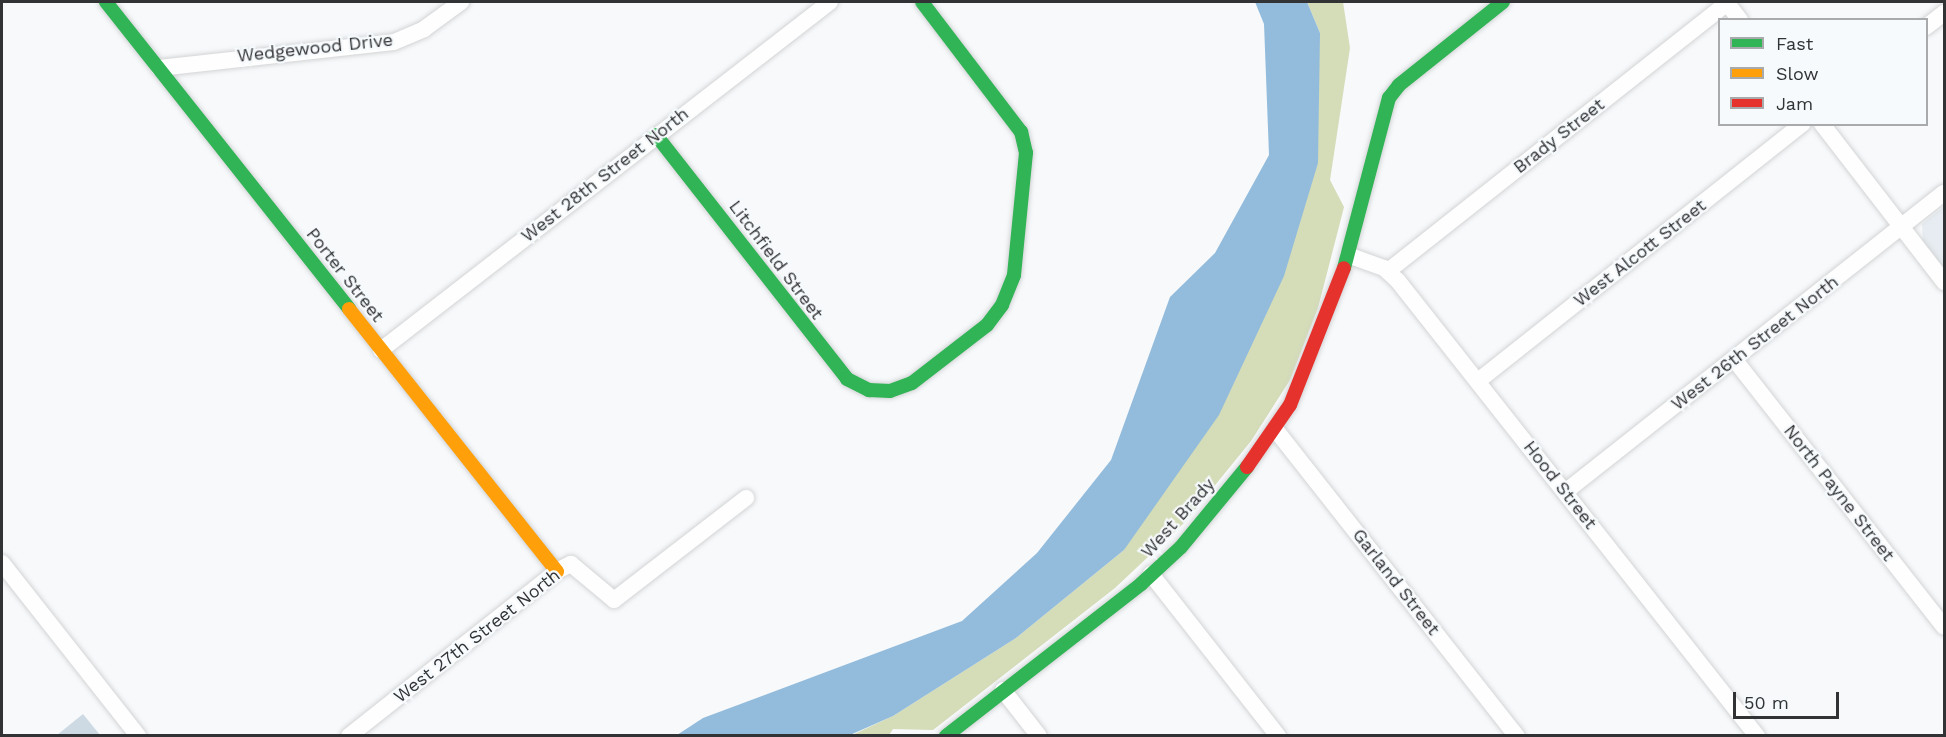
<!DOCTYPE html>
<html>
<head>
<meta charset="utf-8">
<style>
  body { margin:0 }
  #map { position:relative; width:1946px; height:737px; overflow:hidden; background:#f7f9fb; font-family:"Work Sans",sans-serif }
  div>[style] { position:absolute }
  .built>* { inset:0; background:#e6ecf1 }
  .forest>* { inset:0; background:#d4dcb8 }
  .water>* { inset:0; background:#93bcdc }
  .building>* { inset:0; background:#cedae3 }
  .roads { filter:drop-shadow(0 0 2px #d3d4d5) drop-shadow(0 0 2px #d3d4d5) }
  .street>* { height:16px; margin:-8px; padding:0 8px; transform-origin:8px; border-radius:8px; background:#fefefe }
  .fast>* { height:14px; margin:-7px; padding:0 7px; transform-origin:7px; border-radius:7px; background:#30b455 }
  .slow>* { height:14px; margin:-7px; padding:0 7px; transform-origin:7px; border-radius:7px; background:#ff9f0a }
  .jam>* { height:14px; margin:-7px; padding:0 7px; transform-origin:7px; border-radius:7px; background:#e5322d }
  span { translate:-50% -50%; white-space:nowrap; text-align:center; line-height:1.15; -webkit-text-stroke:4.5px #f6fafc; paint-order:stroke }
  .street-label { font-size:18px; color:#323334 }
  .frame { position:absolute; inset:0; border:3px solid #323334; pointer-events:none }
  .legend { position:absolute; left:1718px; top:18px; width:210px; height:108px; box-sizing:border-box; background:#f6fafc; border:2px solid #a8aaac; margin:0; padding:8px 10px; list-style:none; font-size:18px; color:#323334 }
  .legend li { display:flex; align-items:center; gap:12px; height:30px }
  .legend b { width:30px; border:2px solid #a8aaac }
  .scale { position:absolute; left:1733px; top:692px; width:106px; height:27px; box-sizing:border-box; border:3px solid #323334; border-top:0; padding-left:8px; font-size:18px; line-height:21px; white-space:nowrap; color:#323334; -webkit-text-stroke:4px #f6fafc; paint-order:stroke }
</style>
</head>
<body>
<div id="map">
  <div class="built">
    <div style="clip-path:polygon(1944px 206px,1944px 268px,1923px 241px,1922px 224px)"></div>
  </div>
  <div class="forest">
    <div style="clip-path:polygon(1307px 2px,1343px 2px,1350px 48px,1330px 180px,1344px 207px,1318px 308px,1290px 380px,1251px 441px,1185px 522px,1115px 588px,933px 730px,893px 729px,889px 735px,850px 736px,893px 716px,1016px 638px,1124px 550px,1320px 33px)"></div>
  </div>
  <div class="water">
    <div style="clip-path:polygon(1255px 2px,1307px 2px,1320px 33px,1318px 163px,1284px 276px,1219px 415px,1124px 550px,1016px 638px,893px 716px,850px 735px,677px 735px,703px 718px,962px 621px,1037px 553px,1111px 460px,1170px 297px,1215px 253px,1269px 155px,1264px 24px)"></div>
  </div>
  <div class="building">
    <div style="clip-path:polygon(83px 714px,100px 735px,57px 735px)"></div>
  </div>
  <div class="roads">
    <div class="street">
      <div style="left:1726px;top:2px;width:23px;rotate:52deg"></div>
      <div style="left:1926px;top:27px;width:23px;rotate:-38deg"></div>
      <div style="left:159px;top:68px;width:236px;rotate:-6.3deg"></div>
      <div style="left:394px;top:42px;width:33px;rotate:-23deg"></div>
      <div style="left:424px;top:29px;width:46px;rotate:-36.1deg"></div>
      <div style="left:1822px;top:124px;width:200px;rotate:52.3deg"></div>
      <div style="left:1348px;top:255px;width:38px;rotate:20deg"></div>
      <div style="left:1384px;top:268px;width:19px;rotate:43deg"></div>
      <div style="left:1398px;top:281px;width:580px;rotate:51.73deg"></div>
      <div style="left:1388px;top:271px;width:434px;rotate:-38.3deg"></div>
      <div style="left:381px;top:350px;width:568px;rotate:-37.78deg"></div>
      <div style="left:1734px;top:359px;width:340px;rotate:51.9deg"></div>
      <div style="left:1478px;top:381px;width:414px;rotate:-38.4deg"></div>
      <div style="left:1275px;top:429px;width:391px;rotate:51.8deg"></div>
      <div style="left:1565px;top:492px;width:483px;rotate:-38.3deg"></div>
      <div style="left:2px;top:563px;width:220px;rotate:51.8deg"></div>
      <div style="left:1151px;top:574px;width:206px;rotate:51.9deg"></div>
      <div style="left:1003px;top:690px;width:58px;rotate:52deg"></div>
      <div style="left:349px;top:736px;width:265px;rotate:-38.4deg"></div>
      <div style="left:557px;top:571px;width:16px;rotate:-27deg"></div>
      <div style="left:571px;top:564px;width:56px;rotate:39.9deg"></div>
      <div style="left:614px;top:600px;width:167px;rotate:-37.7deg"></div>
    </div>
    <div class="fast">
      <div style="left:106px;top:2px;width:392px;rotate:51.6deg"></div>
      <div style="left:656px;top:135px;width:310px;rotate:51.9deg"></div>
      <div style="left:847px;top:379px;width:25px;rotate:27deg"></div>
      <div style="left:869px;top:390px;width:21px;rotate:3deg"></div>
      <div style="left:890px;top:391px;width:23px;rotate:-20deg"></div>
      <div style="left:912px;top:383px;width:95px;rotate:-37.7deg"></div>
      <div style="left:987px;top:325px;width:25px;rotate:-53deg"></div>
      <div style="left:1002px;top:305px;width:32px;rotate:-68deg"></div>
      <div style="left:1014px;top:275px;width:123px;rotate:-84.4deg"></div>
      <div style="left:1026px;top:153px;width:22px;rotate:-103deg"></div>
      <div style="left:1021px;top:132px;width:163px;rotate:-127.3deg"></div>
      <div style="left:1344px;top:268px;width:176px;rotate:-75.2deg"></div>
      <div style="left:1389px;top:98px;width:16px;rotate:-52deg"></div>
      <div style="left:1399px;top:85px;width:133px;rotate:-38.6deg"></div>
      <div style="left:946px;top:736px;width:247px;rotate:-37.9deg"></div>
      <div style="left:1141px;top:584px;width:54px;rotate:-42.8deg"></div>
      <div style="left:1181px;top:547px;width:104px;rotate:-50.5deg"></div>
    </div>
    <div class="slow">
      <div style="left:349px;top:309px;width:335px;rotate:51.6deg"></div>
    </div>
    <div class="jam">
      <div style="left:1247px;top:467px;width:75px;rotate:-55.3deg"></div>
      <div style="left:1290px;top:405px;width:147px;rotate:-68.5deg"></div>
    </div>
  </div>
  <div class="street-label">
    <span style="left:315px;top:48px;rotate:-6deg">Wedgewood Drive</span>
    <span style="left:1559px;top:136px;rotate:-38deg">Brady Street</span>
    <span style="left:605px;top:175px;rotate:-38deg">West 28th Street North</span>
    <span style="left:1640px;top:253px;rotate:-38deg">West Alcott Street</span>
    <span style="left:776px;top:260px;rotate:53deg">Litchfield Street</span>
    <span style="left:345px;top:275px;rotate:52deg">Porter Street</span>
    <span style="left:1755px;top:343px;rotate:-38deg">West 26th Street North</span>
    <span style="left:1560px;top:485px;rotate:52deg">Hood Street</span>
    <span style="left:1839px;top:493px;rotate:52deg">North Payne Street</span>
    <span style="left:1178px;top:518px;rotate:-48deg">West Brady</span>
    <span style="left:1396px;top:582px;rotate:52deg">Garland Street</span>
    <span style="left:477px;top:636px;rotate:-38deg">West 27th Street North</span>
  </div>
  <div class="frame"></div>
  <ul class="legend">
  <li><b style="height:8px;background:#30b455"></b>Fast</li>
  <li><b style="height:8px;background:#ff9f0a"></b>Slow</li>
  <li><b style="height:8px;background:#e5322d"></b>Jam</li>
  </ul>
  <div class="scale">50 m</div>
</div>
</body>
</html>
